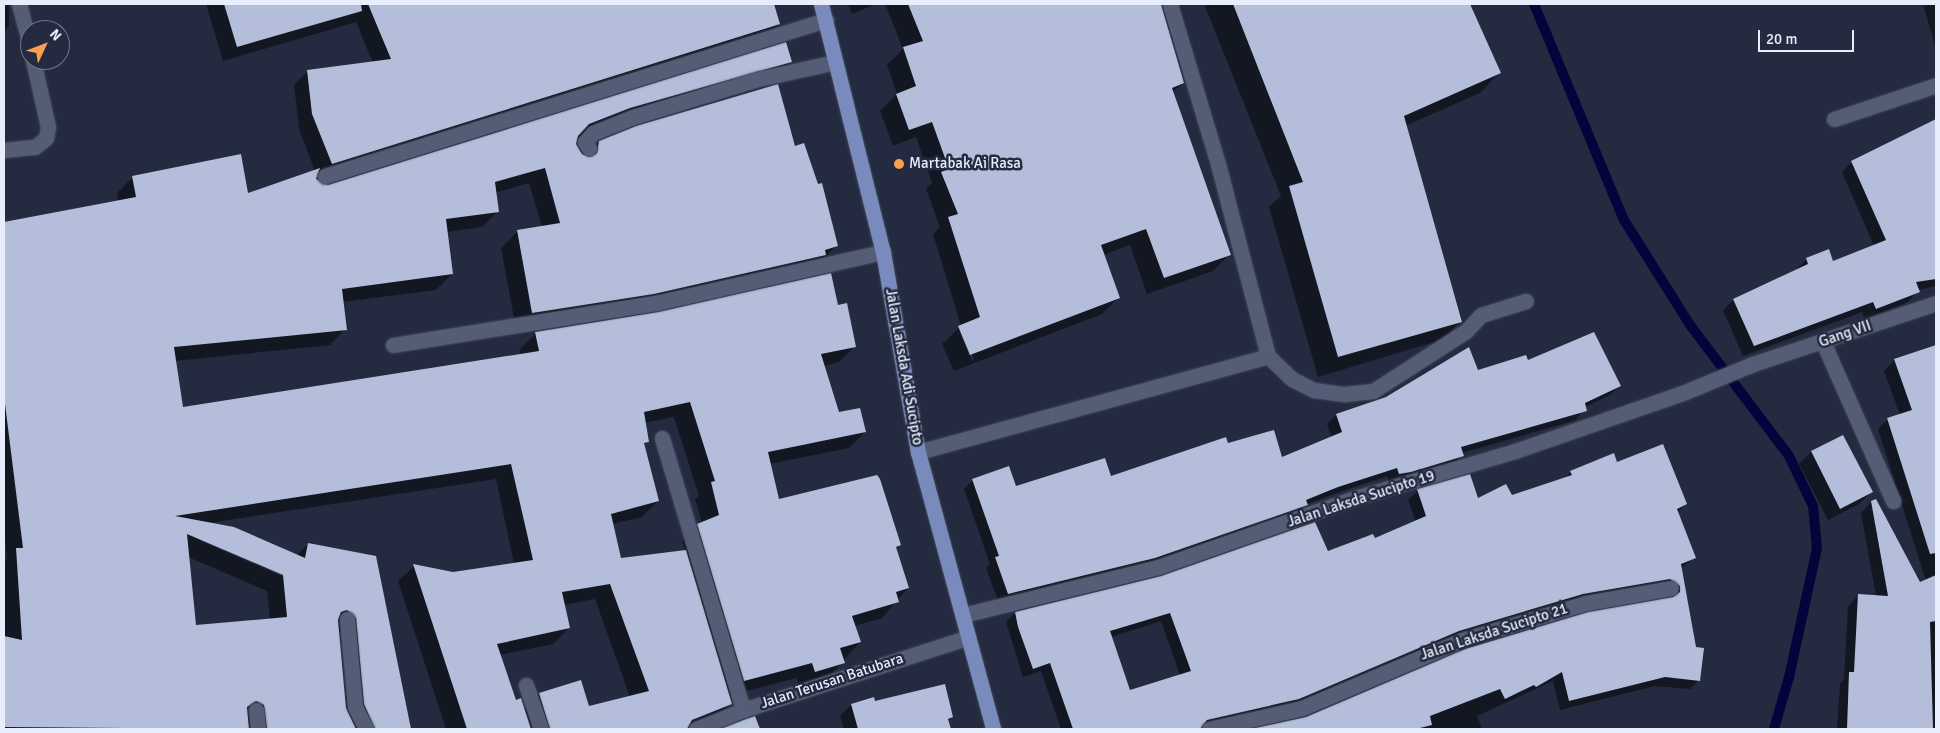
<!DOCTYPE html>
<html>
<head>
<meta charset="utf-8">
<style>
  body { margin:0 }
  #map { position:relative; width:1940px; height:733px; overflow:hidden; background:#242b40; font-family:Signika,sans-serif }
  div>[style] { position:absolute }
  .shadow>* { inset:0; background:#0007 }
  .stream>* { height:10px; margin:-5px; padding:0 5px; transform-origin:5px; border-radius:5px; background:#04043c }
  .building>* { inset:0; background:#b4beda }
  .roads { filter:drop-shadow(0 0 1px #424759) drop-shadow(0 0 1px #424759) }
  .lane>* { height:15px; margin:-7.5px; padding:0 7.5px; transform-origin:7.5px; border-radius:7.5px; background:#545d75 }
  .street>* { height:15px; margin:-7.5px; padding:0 7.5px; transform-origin:7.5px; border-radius:7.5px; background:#545d75 }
  .primary>* { height:15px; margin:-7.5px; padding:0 7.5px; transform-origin:7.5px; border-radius:7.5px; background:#798abc }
  .dots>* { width:14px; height:14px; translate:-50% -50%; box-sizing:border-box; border:2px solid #242b40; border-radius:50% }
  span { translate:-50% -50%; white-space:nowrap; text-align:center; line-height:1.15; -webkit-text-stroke:5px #242b40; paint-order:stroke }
  .poi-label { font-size:15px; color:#e8edfc }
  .left { translate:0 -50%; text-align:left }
  .street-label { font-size:15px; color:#e8edfc }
  .frame { position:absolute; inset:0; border:5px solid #e8edfc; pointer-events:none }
  .north { position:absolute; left:20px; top:20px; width:50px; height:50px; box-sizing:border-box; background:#242b40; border:1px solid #72798b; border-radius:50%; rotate:47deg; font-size:14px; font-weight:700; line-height:20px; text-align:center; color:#e8edfc }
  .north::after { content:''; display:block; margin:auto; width:18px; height:22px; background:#fa9f4e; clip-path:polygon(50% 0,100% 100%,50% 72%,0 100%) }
  .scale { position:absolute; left:1758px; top:30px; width:96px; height:22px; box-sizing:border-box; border:2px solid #e8edfc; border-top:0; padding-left:6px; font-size:15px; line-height:18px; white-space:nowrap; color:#e8edfc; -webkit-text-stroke:4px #242b40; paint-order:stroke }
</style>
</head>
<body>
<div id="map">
  <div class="shadow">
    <div style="clip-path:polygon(4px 4px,9px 4px,9px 26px,4px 32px)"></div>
    <div style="clip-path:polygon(evenodd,206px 4px,772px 4px,779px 24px,765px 38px,318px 177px,317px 175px,315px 180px,328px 186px,791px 62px,775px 77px,612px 124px,576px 138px,574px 144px,585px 156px,599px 142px,794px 148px,836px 246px,820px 262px,516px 329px,501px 248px,517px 232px,542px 227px,529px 183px,495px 193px,498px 211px,482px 227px,447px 232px,452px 274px,436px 290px,342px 302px,345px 329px,330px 345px,175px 361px,182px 408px,521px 356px,520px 349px,536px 333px,837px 307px,855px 346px,839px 362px,824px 366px,838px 414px,865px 432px,849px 448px,769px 464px,778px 501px,899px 545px,896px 549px,908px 588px,882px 618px,854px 626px,860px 642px,828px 678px,800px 687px,796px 678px,728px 696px,730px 704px,714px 720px,690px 729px,446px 729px,398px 581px,414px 566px,453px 573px,514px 564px,496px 479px,209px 523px,296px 556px,308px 544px,374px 557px,410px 729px,4px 729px,4px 562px,7px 559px,4px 534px,4px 223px,118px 201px,117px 193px,133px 177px,248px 194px,315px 171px,299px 129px,294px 85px,308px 71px,373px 63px,356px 22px,223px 61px,206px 4px,674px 417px,699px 496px,695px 499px,702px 523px,682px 541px,685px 552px,620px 560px,612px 524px,642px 517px,658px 501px,643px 446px,647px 442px,644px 423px,674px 417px,206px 4px,199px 540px,205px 540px,289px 577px,288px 579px,199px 540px,206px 4px,188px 557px,267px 591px,270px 620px,194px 626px,188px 557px,206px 4px,595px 599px,630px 697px,588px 707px,581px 682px,539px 694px,523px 710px,515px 701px,500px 655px,553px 644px,569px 628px,563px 605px,595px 599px,206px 4px,337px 629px,341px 634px,348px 716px,344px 709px,337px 629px)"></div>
    <div style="clip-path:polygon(848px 4px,876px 4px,852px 14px)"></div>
    <div style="clip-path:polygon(evenodd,885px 4px,1162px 4px,1183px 83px,1172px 93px,1230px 254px,1213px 271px,1147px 294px,1130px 245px,1103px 255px,1118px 298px,1102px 314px,954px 371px,942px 344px,961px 326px,933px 234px,940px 227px,926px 189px,932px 183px,916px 137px,893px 146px,880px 111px,897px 94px,887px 65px,903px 49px,885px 4px,960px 333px,963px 333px,974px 360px,972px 361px,960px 333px)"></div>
    <div style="clip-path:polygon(1204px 4px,1469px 4px,1500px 72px,1480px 93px,1405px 126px,1462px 320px,1441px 340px,1318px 377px,1269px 207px,1281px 196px)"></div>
    <div style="clip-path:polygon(1923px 4px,1936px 4px,1936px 49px)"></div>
    <div style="clip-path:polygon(1936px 121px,1936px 286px,1918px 290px,1908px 302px,1865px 319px,1862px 312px,1743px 356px,1723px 310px,1733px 300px,1796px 270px,1807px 259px,1832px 263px,1874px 246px,1842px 172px,1852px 162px)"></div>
    <div style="clip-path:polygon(1931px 348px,1936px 362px,1936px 729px,1837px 729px,1840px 684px,1844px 679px,1848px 606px,1858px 596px,1876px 596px,1861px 513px,1871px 502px,1919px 584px,1926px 581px,1878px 429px,1888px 419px,1900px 415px,1884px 371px,1894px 360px)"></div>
    <div style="clip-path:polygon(1527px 362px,1619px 386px,1610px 395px,1585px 407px,1576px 420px,1462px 453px,1453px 465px,1389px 482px,1387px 476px,1328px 496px,1305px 505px,1297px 514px,1145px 567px,999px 603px,986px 568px,990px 564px,964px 489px,973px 480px,1015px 488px,1110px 477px,1227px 444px,1281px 459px,1332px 438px,1327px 424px,1336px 415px,1477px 371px)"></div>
    <div style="clip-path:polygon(1842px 437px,1871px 492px,1859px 504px,1828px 520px,1799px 464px,1811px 452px)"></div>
    <div style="clip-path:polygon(evenodd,1617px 464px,1686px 504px,1677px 513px,1694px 558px,1681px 568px,1699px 680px,1690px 689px,1655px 686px,1560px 710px,1553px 681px,1477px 716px,1482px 729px,1256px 729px,1306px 718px,1671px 598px,1665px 588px,1573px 603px,1289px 708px,1199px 729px,1127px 729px,1125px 723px,1101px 729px,1061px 729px,1041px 671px,1023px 677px,1006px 622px,1015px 613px,1327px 553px,1374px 540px,1416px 522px,1408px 500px,1418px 491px,1478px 499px,1511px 497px,1565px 478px,1571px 472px,1617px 464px,1161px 621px,1180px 675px,1130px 691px,1111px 637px,1161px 621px)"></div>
    <div style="clip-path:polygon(873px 698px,875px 702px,952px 717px,948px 721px,950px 729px,844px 729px,840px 716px,851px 705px)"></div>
  </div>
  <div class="stream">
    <div style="left:1534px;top:4px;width:234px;rotate:67.4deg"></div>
    <div style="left:1624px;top:220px;width:124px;rotate:57.8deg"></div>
    <div style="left:1690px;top:325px;width:164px;rotate:52.9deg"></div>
    <div style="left:1789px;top:456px;width:55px;rotate:64.4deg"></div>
    <div style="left:1813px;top:506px;width:42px;rotate:84.6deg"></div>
    <div style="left:1817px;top:548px;width:132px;rotate:102.2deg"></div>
    <div style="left:1789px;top:677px;width:54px;rotate:106.1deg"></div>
  </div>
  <div class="building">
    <div style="clip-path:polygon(224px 4px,361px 4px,362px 11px,237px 47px)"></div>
    <div style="clip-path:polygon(368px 4px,774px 4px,780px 24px,332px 164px,312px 114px,307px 70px,391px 59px)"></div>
    <div style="clip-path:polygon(908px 4px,1161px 4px,1184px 83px,1172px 88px,1231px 255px,1164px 278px,1146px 229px,1101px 245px,1120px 298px,970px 355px,958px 326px,980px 317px,948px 217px,958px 214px,941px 172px,949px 169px,932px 122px,909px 130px,896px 94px,916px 86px,903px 47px,923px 41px)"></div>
    <div style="clip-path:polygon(1233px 4px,1470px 4px,1501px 73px,1404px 116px,1462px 322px,1338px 357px,1289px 186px,1303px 182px)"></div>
    <div style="clip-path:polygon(evenodd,786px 42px,792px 62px,630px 108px,589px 124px,578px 136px,576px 144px,582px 154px,590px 157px,597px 153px,599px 141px,636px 126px,778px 84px,795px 146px,804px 143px,818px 184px,822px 183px,838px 246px,825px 250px,826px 255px,654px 294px,532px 313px,517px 230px,560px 223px,545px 168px,495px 182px,499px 212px,446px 219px,453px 274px,342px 289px,347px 330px,174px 347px,183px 407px,539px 351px,535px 332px,658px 312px,831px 273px,838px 305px,847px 303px,856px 347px,821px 354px,839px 412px,860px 408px,866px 432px,768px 452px,779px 499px,877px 475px,880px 479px,901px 545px,896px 547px,909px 588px,896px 592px,899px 602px,852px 616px,861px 642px,840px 648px,845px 663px,815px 672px,812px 663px,744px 681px,697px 524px,719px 515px,711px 482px,715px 481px,690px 402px,644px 412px,649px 442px,644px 443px,659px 501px,611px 514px,621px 558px,686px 550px,732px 704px,692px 720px,687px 729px,550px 729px,539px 693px,581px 680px,589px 706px,649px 691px,610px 584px,562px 592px,570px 628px,497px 644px,516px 700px,521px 698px,531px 729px,467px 729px,413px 564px,453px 572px,533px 560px,511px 464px,175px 516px,234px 527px,305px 558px,308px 543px,376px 556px,411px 729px,375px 729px,364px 704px,356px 618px,347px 610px,341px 612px,338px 620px,346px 708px,356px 729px,267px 729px,264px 705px,256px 701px,247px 707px,249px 729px,4px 727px,4px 636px,22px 640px,16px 548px,23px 548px,4px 396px,4px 222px,136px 197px,132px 176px,241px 154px,248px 193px,320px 168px,316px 179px,328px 185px,786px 42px,187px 534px,283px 575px,287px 617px,196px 625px,187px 534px)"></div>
    <div style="clip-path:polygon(1936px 119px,1936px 279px,1916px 282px,1920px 292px,1876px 309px,1873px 302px,1754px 346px,1733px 299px,1808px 264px,1806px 258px,1829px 249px,1833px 261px,1886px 240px,1851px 161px)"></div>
    <div style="clip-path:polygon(1594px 332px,1621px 386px,1585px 403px,1587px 411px,1461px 447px,1464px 456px,1411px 472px,1399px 474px,1397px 468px,1338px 487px,1306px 500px,1308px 505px,1155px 558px,1008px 594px,995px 557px,999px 556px,972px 479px,1009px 466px,1016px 486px,1105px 458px,1111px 476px,1226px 437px,1228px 443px,1274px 430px,1282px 457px,1342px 432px,1336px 414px,1386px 397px,1469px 347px,1478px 370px,1526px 355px,1528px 360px)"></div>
    <div style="clip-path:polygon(1936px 345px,1936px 553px,1930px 554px,1887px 418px,1912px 410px,1894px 359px)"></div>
    <div style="clip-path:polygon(1843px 435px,1873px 492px,1840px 509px,1811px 451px)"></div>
    <div style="clip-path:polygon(evenodd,1663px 444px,1687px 504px,1677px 509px,1696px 558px,1681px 564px,1696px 647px,1704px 648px,1700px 681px,1665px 677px,1569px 701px,1562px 672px,1536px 687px,1534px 685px,1505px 699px,1500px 689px,1430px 716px,1432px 725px,1416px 729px,1250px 729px,1306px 717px,1465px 649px,1588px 612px,1673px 597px,1680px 592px,1680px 586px,1670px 579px,1583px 594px,1459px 631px,1299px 699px,1207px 720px,1200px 729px,1073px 729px,1050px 663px,1033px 669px,1018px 627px,1015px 612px,1161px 576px,1315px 522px,1328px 551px,1373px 534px,1375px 538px,1426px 516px,1417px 489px,1470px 474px,1478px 498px,1506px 484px,1512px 495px,1572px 475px,1570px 471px,1614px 453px,1617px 462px,1663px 444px,1170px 613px,1191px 671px,1130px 690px,1110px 631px,1170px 613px)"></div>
    <div style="clip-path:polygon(1876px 499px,1920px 582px,1936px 575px,1936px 621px,1930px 622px,1933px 729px,1847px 729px,1849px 672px,1854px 672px,1858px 594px,1888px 596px,1871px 501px)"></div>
    <div style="clip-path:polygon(945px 684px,953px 717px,948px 719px,951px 729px,858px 729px,851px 704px,874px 697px,875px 701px)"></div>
    <div style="clip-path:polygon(755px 716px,760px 729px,720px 729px,746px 719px)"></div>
  </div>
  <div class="roads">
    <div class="lane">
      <div style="left:19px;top:4px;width:42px;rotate:75deg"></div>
      <div style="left:1170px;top:4px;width:167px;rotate:73.3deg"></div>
      <div style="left:1218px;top:164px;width:198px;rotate:75.4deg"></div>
      <div style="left:1268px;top:356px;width:33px;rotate:44deg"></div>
      <div style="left:1292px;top:379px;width:25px;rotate:27deg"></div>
      <div style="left:1314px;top:390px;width:30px;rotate:8deg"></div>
      <div style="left:1344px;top:394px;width:29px;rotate:-6deg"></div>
      <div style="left:1373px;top:391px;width:111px;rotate:-32.8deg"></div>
      <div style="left:1466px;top:331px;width:22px;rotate:-47deg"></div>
      <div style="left:1481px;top:315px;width:47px;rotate:-17.3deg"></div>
      <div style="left:4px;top:150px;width:31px;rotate:-6deg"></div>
      <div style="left:35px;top:147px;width:14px;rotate:-39deg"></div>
      <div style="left:46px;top:138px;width:11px;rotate:-80deg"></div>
      <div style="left:48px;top:127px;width:69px;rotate:-102.6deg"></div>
      <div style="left:393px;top:345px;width:266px;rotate:-9.1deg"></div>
      <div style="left:656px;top:303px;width:233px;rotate:-12.7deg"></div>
      <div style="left:918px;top:452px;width:363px;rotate:-15.3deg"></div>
      <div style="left:347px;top:619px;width:88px;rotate:84.8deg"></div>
      <div style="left:355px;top:707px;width:25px;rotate:63deg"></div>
      <div style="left:256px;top:710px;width:19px;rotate:84deg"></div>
    </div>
    <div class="street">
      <div style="left:1834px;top:119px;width:108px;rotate:-18.4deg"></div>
      <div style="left:589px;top:148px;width:7px;rotate:-124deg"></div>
      <div style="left:585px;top:142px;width:12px;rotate:-48deg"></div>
      <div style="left:593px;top:133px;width:43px;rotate:-21.8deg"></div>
      <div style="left:633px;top:117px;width:131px;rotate:-16.9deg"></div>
      <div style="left:758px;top:79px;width:75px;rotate:-12.4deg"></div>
      <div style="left:325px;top:176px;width:525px;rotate:-17.3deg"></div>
      <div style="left:1823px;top:342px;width:174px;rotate:66.2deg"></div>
      <div style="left:662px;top:438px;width:284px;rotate:73.4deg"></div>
      <div style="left:963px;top:615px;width:201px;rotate:-13.8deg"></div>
      <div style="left:1158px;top:567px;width:212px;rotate:-19.3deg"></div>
      <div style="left:1358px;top:497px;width:164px;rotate:-16.3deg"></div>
      <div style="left:1515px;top:451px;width:180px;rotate:-19.1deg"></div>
      <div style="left:1685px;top:392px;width:74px;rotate:-22.4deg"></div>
      <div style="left:1753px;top:364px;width:193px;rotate:-18.4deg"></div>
      <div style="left:526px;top:685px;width:46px;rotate:71.2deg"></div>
      <div style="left:696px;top:729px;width:51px;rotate:-22deg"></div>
      <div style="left:743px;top:710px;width:237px;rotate:-17.9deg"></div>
      <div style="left:1209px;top:729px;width:95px;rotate:-12.7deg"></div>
      <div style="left:1302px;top:708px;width:174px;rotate:-23deg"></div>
      <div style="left:1462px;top:640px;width:129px;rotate:-16.6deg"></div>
      <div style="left:1586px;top:603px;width:86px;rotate:-10deg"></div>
    </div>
    <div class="primary">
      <div style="left:821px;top:4px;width:256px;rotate:76deg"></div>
      <div style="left:883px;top:252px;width:203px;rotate:80.1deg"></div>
      <div style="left:918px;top:452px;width:287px;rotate:74.8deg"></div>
    </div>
  </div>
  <div class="dots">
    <div style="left:899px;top:164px;background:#fa9f4e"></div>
  </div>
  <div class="poi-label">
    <span class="left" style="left:909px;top:164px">Martabak Ai Rasa</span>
  </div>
  <div class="street-label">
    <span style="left:1845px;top:334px;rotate:-19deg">Gang VII</span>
    <span style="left:904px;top:367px;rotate:80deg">Jalan Laksda Adi Sucipto</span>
    <span style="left:1361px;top:499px;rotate:-18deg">Jalan Laksda Sucipto 19</span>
    <span style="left:1494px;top:632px;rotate:-18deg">Jalan Laksda Sucipto 21</span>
    <span style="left:832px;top:681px;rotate:-18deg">Jalan Terusan Batubara</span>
  </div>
  <div class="frame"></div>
  <div class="north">N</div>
  <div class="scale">20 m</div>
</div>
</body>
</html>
